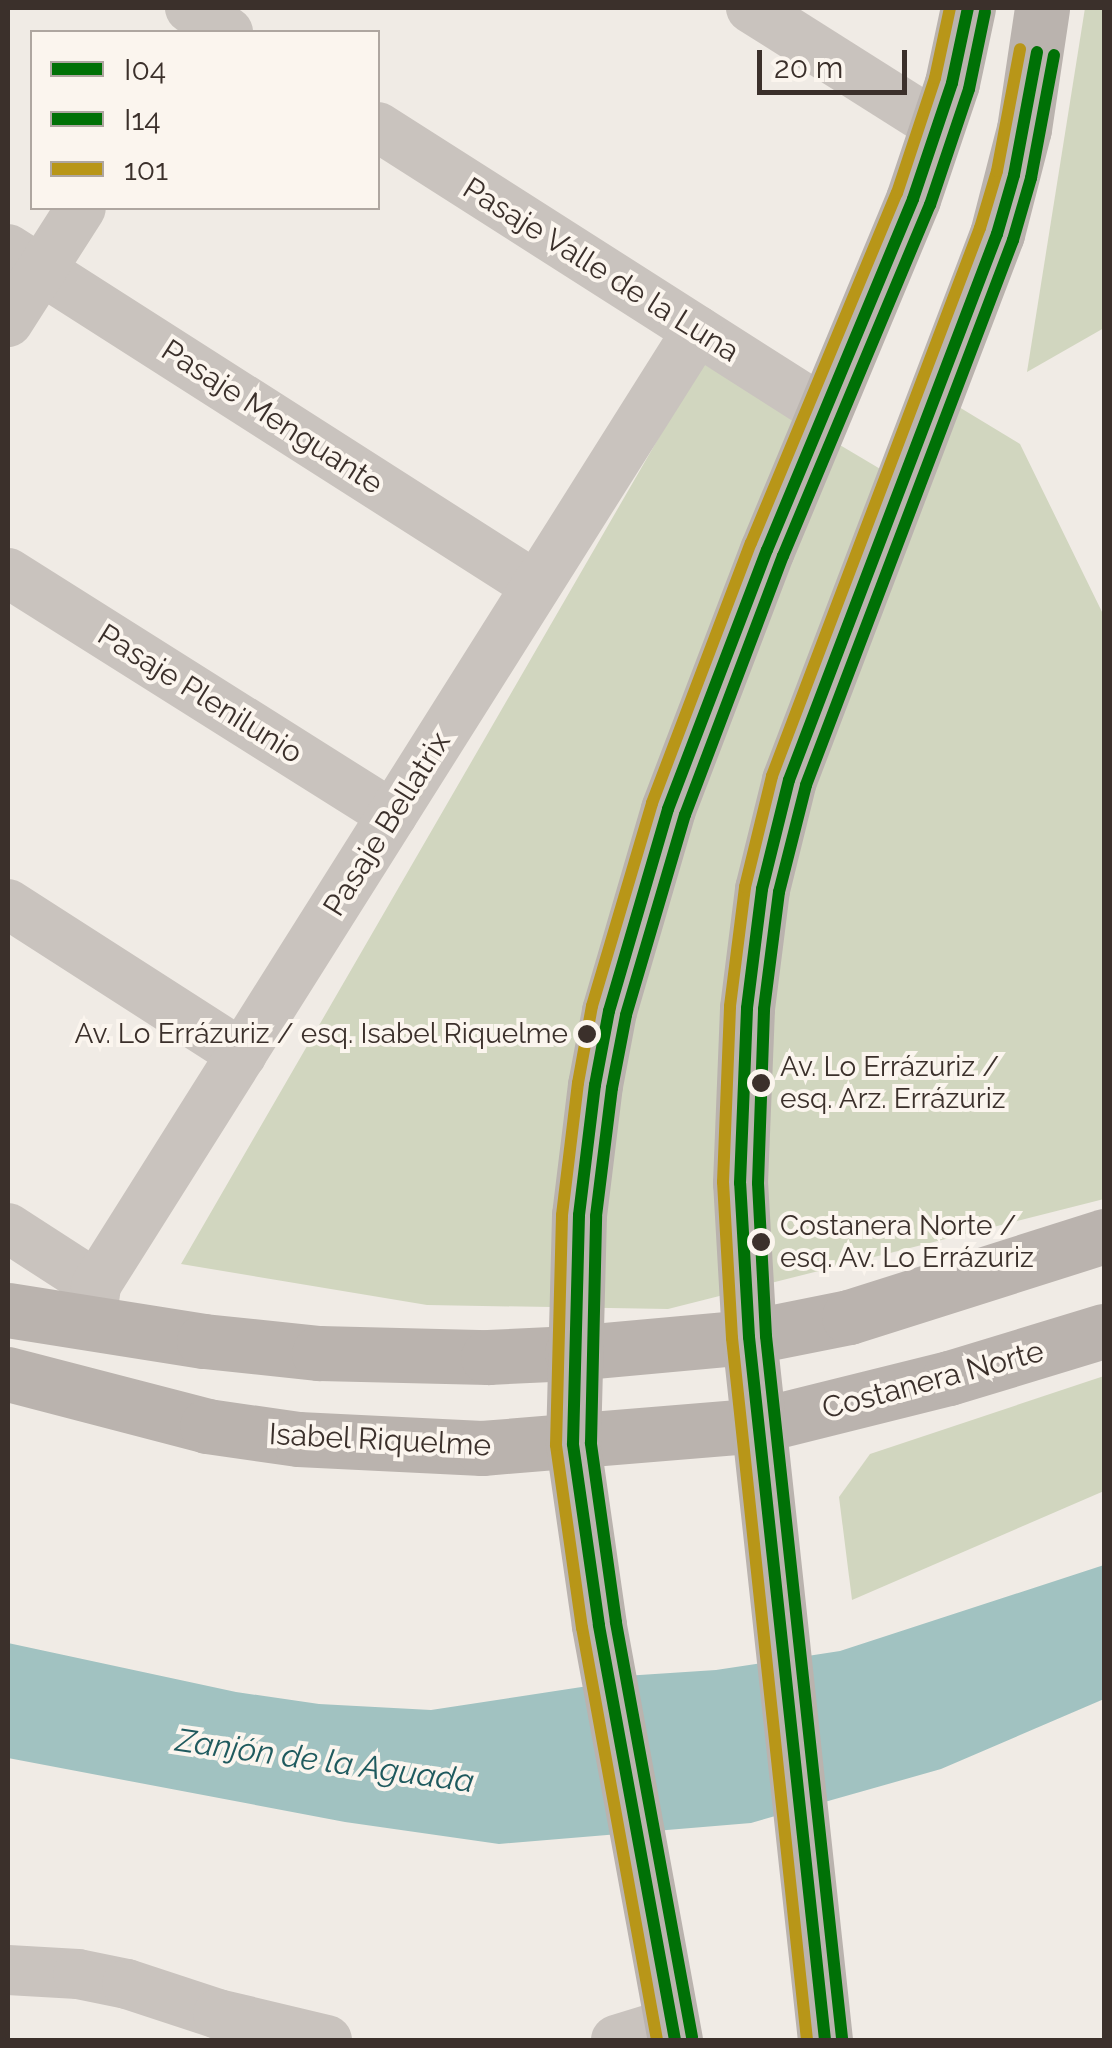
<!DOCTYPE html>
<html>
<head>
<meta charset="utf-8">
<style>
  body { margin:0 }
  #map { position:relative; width:1112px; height:2048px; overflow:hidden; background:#f0ebe5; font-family:Raleway,sans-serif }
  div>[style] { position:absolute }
  .green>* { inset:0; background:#d1d6bf }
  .water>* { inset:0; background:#a1c2c1 }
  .street>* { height:50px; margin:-25px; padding:0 25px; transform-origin:25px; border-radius:25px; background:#c9c3be }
  .secondary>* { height:55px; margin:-27.5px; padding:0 27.5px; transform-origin:27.5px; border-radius:27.5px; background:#bab3ae }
  .bus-1>* { height:12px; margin:-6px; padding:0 6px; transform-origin:6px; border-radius:6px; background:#007106 }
  .bus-2>* { height:12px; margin:-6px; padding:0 6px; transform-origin:6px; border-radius:6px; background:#007106 }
  .bus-3>* { height:12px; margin:-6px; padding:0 6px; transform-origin:6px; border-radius:6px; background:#b89618 }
  .dots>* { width:28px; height:28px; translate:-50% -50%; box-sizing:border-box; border:5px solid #fbf5ee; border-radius:50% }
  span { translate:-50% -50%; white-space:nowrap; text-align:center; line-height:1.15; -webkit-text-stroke:8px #fbf5ee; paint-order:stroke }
  .bus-label { font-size:28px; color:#3b302b }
  .right { translate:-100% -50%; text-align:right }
  .left { translate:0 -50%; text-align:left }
  .street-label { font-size:30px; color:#3b302b }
  .water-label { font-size:32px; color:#1f5a5e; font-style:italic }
  .frame { position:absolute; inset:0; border:10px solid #3b302b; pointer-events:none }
  .legend { position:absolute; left:30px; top:30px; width:350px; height:180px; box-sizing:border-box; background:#fbf5ee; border:2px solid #aea6a0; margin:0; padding:12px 18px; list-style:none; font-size:30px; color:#3b302b }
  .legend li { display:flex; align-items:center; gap:20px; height:50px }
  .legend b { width:50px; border:2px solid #aea6a0 }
  .scale { position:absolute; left:757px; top:50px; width:150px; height:45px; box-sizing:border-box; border:5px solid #3b302b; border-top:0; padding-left:12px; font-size:30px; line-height:35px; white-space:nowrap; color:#3b302b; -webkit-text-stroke:8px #fbf5ee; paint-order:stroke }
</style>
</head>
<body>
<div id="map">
  <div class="green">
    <div style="clip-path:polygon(1085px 8px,1104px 8px,1104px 328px,1027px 372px)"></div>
    <div style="clip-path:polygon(702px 363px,919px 492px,954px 404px,1020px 444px,1104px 616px,1104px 1199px,668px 1309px,427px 1305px,181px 1264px)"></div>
    <div style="clip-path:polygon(1104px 1376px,1104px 1491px,852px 1600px,839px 1497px,870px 1454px)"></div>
  </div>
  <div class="water">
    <div style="clip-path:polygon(1104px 1565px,1104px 1699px,941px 1769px,751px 1823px,499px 1844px,345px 1822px,8px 1758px,8px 1643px,236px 1692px,319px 1704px,431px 1710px,634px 1679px,609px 1677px,716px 1670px,840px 1651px)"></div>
  </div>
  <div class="street">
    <div style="left:190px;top:8px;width:45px;rotate:32.3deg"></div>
    <div style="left:751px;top:8px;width:221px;rotate:32.3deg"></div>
    <div style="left:378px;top:127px;width:530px;rotate:32.52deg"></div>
    <div style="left:8px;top:249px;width:626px;rotate:32.55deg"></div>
    <div style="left:8px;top:322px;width:135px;rotate:-57.4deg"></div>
    <div style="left:8px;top:573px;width:454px;rotate:32.2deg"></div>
    <div style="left:8px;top:904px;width:278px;rotate:32.7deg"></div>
    <div style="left:8px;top:1228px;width:105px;rotate:32.9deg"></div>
    <div style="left:91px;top:1322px;width:37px;rotate:-82deg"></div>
    <div style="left:96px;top:1285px;width:1128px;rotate:-57.79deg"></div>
    <div style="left:8px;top:1970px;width:70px;rotate:3.3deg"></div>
    <div style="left:78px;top:1974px;width:50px;rotate:11.5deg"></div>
    <div style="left:127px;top:1984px;width:96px;rotate:18.2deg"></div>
    <div style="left:218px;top:2014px;width:112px;rotate:13.4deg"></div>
    <div style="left:616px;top:2040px;width:58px;rotate:-17.2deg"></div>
  </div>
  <div class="secondary">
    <div style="left:8px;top:1310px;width:198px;rotate:9deg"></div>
    <div style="left:204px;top:1341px;width:116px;rotate:6deg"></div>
    <div style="left:319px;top:1353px;width:169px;rotate:1.4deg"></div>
    <div style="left:488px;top:1357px;width:84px;rotate:-2.7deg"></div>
    <div style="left:572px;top:1353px;width:178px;rotate:-5.2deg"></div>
    <div style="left:749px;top:1337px;width:102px;rotate:-11.3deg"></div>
    <div style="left:849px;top:1317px;width:268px;rotate:-17.6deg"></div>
    <div style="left:8px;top:1374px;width:206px;rotate:14.6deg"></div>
    <div style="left:207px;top:1426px;width:92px;rotate:8.1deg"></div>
    <div style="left:298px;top:1439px;width:184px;rotate:2.8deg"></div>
    <div style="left:482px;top:1448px;width:279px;rotate:-4.7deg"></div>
    <div style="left:760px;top:1425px;width:195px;rotate:-14deg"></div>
    <div style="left:949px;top:1378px;width:162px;rotate:-16.9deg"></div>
    <div style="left:675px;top:2040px;width:422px;rotate:-100.4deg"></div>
    <div style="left:599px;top:1625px;width:183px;rotate:-98.2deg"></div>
    <div style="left:573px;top:1444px;width:229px;rotate:-88.5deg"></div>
    <div style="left:579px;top:1215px;width:131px;rotate:-83deg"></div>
    <div style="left:595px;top:1085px;width:75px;rotate:-79.3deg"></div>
    <div style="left:609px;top:1011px;width:210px;rotate:-73.7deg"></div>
    <div style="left:668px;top:809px;width:277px;rotate:-69.1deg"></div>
    <div style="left:767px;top:550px;width:380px;rotate:-67.4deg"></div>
    <div style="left:913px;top:199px;width:122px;rotate:-71.4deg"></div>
    <div style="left:952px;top:83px;width:77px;rotate:-78deg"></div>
    <div style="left:825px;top:2040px;width:707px;rotate:-96.17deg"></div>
    <div style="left:749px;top:1337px;width:154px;rotate:-93.3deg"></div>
    <div style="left:740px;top:1183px;width:175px;rotate:-87.7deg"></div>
    <div style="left:747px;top:1008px;width:120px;rotate:-82.8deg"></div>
    <div style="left:762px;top:889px;width:112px;rotate:-76.1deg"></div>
    <div style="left:789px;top:780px;width:584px;rotate:-69.15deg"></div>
    <div style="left:997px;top:234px;width:108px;rotate:-75.6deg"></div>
    <div style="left:1024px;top:129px;width:122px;rotate:-81.5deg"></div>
  </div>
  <div class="bus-1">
    <div style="left:675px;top:2040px;width:422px;rotate:-100.4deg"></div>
    <div style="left:599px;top:1625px;width:183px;rotate:-98.2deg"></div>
    <div style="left:573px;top:1444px;width:229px;rotate:-88.5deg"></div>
    <div style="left:579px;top:1215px;width:131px;rotate:-83deg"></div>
    <div style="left:595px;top:1085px;width:75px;rotate:-79.3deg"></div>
    <div style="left:609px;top:1011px;width:210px;rotate:-73.7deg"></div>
    <div style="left:668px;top:809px;width:277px;rotate:-69.1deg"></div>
    <div style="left:767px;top:550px;width:380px;rotate:-67.4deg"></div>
    <div style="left:913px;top:199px;width:122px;rotate:-71.4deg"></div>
    <div style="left:952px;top:83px;width:77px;rotate:-78deg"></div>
    <div style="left:825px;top:2040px;width:707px;rotate:-96.17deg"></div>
    <div style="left:749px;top:1337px;width:154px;rotate:-93.3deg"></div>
    <div style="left:740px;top:1183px;width:175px;rotate:-87.7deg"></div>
    <div style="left:747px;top:1008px;width:120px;rotate:-82.8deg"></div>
    <div style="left:762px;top:889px;width:112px;rotate:-76.1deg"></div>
    <div style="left:789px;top:780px;width:584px;rotate:-69.15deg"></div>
    <div style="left:997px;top:234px;width:61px;rotate:-73.9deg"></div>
    <div style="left:1014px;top:175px;width:125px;rotate:-79.4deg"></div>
  </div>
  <div class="bus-2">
    <div style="left:692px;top:2037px;width:422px;rotate:-100.4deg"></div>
    <div style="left:616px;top:1622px;width:181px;rotate:-98deg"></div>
    <div style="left:591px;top:1443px;width:227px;rotate:-88.7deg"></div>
    <div style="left:596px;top:1216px;width:129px;rotate:-82.9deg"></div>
    <div style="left:612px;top:1088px;width:74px;rotate:-79.1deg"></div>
    <div style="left:626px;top:1015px;width:209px;rotate:-73.6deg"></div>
    <div style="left:685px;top:815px;width:277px;rotate:-69.3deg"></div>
    <div style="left:783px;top:556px;width:381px;rotate:-67.3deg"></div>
    <div style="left:930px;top:205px;width:122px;rotate:-71.4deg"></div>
    <div style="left:969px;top:89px;width:79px;rotate:-78.3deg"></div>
    <div style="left:842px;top:2038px;width:706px;rotate:-96.18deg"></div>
    <div style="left:766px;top:1336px;width:153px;rotate:-93deg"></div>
    <div style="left:758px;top:1183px;width:174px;rotate:-88deg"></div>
    <div style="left:764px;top:1009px;width:118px;rotate:-82.7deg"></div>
    <div style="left:779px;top:892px;width:110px;rotate:-75.8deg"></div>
    <div style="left:806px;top:785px;width:583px;rotate:-69.2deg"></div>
    <div style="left:1013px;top:240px;width:65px;rotate:-73.8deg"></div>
    <div style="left:1031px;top:178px;width:125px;rotate:-79.4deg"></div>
  </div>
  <div class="bus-3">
    <div style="left:657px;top:2040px;width:419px;rotate:-100.3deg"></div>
    <div style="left:582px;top:1628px;width:185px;rotate:-98.1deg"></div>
    <div style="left:556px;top:1445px;width:230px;rotate:-88.5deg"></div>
    <div style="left:562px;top:1215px;width:133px;rotate:-83.1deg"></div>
    <div style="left:578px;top:1083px;width:78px;rotate:-79.7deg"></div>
    <div style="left:592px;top:1006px;width:212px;rotate:-73.5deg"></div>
    <div style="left:652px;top:803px;width:278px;rotate:-69.2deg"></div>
    <div style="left:751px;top:543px;width:379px;rotate:-67.4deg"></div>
    <div style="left:897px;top:193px;width:121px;rotate:-71.7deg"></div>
    <div style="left:935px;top:78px;width:72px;rotate:-77.9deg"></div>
    <div style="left:807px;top:2040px;width:706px;rotate:-96.1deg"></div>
    <div style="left:732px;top:1338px;width:156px;rotate:-93.3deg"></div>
    <div style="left:723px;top:1182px;width:176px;rotate:-87.7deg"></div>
    <div style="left:730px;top:1006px;width:120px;rotate:-82.8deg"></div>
    <div style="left:745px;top:887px;width:114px;rotate:-76.3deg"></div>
    <div style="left:772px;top:776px;width:586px;rotate:-69.22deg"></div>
    <div style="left:980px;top:228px;width:59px;rotate:-73.4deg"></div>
    <div style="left:997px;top:171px;width:124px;rotate:-79.3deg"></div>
  </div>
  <div class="dots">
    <div style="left:587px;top:1034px;background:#3b302b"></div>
    <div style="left:761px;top:1083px;background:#3b302b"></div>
    <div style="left:761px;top:1242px;background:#3b302b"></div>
  </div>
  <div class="bus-label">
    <span class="right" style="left:568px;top:1034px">Av. Lo Errázuriz / esq. Isabel Riquelme</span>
    <span class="left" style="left:780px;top:1083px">Av. Lo Errázuriz /<br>esq. Arz. Errázuriz</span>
    <span class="left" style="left:780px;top:1242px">Costanera Norte /<br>esq. Av. Lo Errázuriz</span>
  </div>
  <div class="street-label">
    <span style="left:601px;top:270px;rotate:32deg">Pasaje Valle de la Luna</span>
    <span style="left:272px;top:417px;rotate:33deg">Pasaje Menguante</span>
    <span style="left:200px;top:694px;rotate:32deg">Pasaje Plenilunio</span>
    <span style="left:387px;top:824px;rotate:-58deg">Pasaje Bellatrix</span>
    <span style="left:933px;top:1380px;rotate:-15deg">Costanera Norte</span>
    <span style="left:380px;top:1440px;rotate:3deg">Isabel Riquelme</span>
  </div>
  <div class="water-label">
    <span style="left:325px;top:1761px;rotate:8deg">Zanjón de la Aguada</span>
  </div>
  <div class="frame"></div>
  <ul class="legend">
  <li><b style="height:12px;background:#007106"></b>I04</li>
  <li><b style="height:12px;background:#007106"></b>I14</li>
  <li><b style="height:12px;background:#b89618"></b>101</li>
  </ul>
  <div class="scale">20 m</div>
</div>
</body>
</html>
